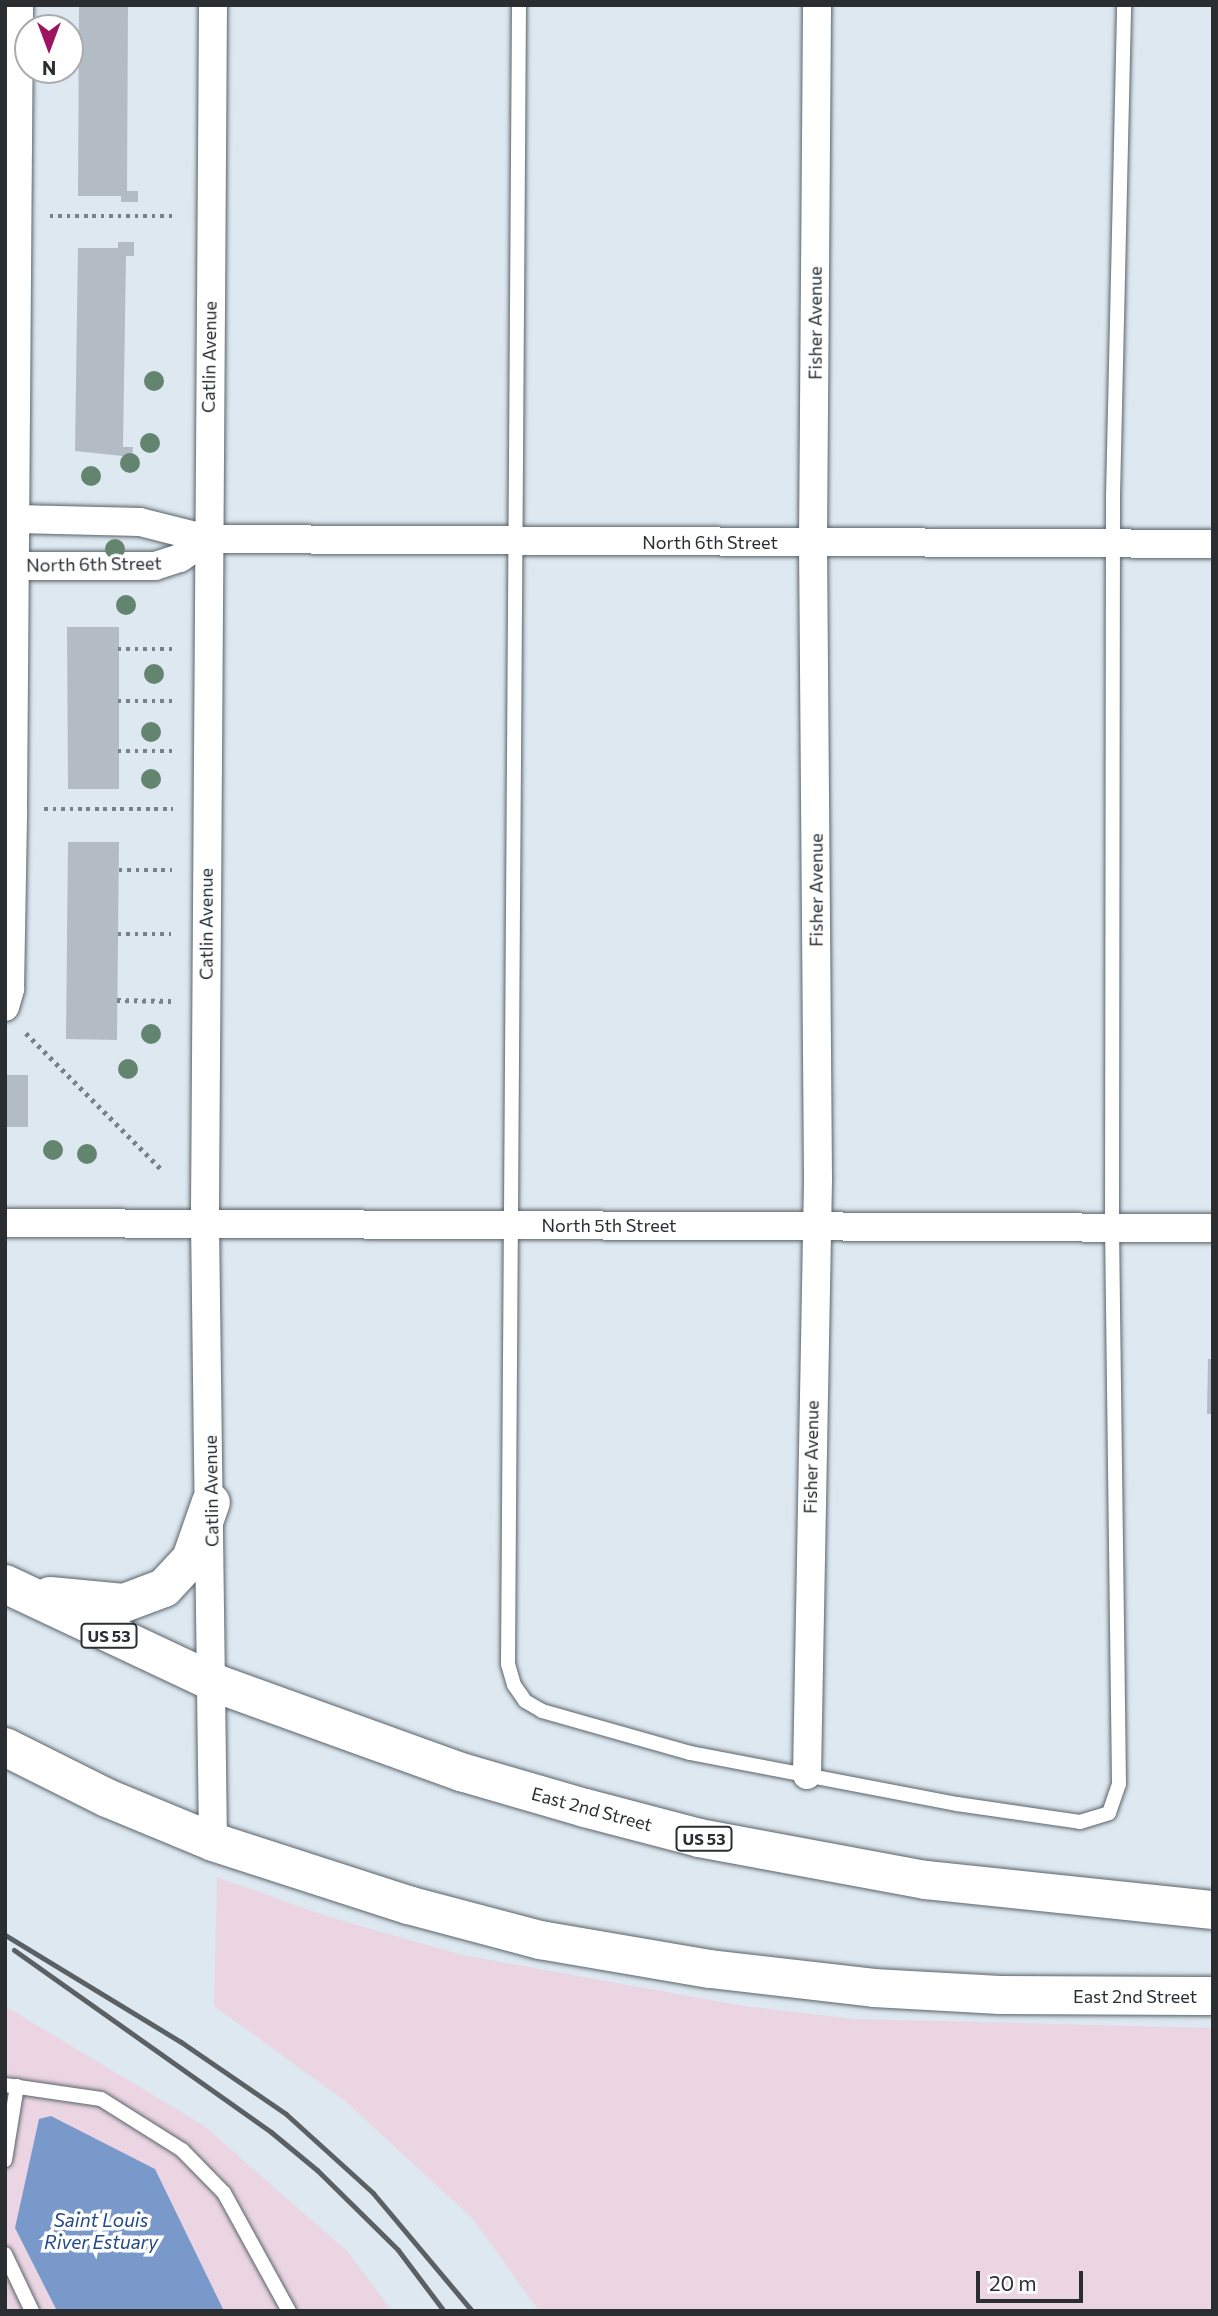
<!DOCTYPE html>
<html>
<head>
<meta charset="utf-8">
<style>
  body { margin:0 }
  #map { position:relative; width:1218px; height:2316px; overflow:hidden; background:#dde8f0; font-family:Commissioner,sans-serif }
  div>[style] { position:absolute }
  .industrial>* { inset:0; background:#ebd5e2 }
  .water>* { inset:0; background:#7999cb }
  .building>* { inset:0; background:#b3bcc5 }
  .path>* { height:4.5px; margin-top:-2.25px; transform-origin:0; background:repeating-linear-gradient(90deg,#7b8287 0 3.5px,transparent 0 8.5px) }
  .roads { filter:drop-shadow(0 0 2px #5a636a) drop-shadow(0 0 2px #5a636a) }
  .lane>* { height:14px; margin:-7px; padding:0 7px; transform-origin:7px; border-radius:7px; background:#fff }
  .street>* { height:28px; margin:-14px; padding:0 14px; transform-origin:14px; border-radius:14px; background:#fff }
  .highway>* { height:38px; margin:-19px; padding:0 19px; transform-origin:19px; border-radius:19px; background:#fff }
  .rail>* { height:5px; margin:-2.5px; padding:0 2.5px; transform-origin:2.5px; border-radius:2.5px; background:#5a6064 }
  .trees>* { width:20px; height:20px; margin:-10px; border-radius:50%; background:#63856f }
  span { translate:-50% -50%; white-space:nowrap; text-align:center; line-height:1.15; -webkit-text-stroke:7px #fff; paint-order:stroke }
  .shield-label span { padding:2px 5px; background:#fff; border:2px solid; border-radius:5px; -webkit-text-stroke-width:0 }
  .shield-label { font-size:16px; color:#2a2e31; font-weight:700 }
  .street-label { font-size:18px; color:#2a2e31 }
  .water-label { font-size:19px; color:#224987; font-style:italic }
  .frame { position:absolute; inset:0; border:7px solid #2a2e31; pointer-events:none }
  .north { position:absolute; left:14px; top:14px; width:70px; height:70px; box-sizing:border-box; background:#fff; border:2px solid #aaabad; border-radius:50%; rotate:180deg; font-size:19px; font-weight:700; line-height:28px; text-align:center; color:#2a2e31 }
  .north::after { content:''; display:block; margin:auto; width:24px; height:32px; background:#9d1362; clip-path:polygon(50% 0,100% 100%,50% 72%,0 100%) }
  .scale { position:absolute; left:976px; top:2271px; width:107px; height:32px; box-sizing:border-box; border:4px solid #2a2e31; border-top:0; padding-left:9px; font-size:21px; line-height:24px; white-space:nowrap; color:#2a2e31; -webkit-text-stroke:5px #fff; paint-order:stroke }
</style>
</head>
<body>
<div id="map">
  <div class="industrial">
    <div style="clip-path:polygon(217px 1877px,329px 1917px,462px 1955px,744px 2006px,854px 2019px,1213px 2028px,1213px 2311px,539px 2311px,473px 2219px,344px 2100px,214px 2006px)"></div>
    <div style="clip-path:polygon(5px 2006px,203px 2125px,347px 2251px,392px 2311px,224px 2311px,155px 2169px,15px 2228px,57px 2311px,5px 2311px)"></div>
  </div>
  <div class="water">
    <div style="clip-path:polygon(51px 2116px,155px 2169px,224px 2311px,57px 2311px,15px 2228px,39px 2119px)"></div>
  </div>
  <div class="building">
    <div style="clip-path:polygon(79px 5px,128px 5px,127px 191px,138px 191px,138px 202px,121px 202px,121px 196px,78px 196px)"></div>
    <div style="clip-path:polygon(118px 242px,134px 242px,134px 256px,126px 256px,123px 447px,133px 447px,132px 457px,75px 451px,78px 248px,118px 248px)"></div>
    <div style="clip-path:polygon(67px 627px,119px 627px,119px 789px,68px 789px)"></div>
    <div style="clip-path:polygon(68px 842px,119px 842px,117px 1040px,66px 1039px)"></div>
    <div style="clip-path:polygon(5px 1075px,28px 1075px,28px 1127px,5px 1127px)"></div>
    <div style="clip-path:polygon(1208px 1359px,1213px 1359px,1213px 1414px,1207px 1414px)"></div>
  </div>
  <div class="path">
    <div style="left:50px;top:216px;width:125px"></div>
    <div style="left:118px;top:649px;width:55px"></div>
    <div style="left:118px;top:701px;width:55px"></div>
    <div style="left:118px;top:751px;width:55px"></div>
    <div style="left:44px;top:809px;width:129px"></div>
    <div style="left:119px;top:870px;width:53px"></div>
    <div style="left:118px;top:934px;width:53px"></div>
    <div style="left:117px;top:1000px;width:54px;rotate:1.1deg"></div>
    <div style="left:26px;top:1033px;width:194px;rotate:45.2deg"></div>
  </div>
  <div class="roads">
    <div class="lane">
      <div style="left:519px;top:5px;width:1659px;rotate:90.38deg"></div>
      <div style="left:508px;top:1664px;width:22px;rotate:74deg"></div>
      <div style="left:514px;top:1685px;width:19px;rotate:55deg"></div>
      <div style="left:525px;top:1701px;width:20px;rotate:30deg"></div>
      <div style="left:542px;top:1711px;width:154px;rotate:15.8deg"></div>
      <div style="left:690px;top:1753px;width:272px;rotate:10.8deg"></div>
      <div style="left:957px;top:1804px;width:124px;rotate:8.3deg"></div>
      <div style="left:1080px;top:1822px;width:30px;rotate:-17deg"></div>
      <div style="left:1109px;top:1813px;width:31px;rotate:-71deg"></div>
      <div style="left:1119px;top:1784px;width:557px;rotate:-90.72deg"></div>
      <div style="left:1112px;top:1227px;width:731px;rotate:-89.92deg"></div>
      <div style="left:1113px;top:496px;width:491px;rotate:-88.7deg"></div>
      <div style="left:5px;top:2085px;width:97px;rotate:8.3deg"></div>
      <div style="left:101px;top:2099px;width:96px;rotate:32.2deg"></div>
      <div style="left:182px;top:2150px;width:60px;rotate:45.7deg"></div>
      <div style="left:224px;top:2193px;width:135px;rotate:61.2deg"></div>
      <div style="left:5px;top:2160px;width:75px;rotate:-80.8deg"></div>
      <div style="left:5px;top:2254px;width:63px;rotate:64.7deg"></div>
    </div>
    <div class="street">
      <div style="left:213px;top:5px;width:1218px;rotate:90.38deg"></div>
      <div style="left:205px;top:1223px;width:619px;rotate:89.26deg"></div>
      <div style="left:16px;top:519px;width:124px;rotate:1.4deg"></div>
      <div style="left:140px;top:522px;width:69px;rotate:14.2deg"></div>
      <div style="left:207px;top:539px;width:1006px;rotate:0.28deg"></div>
      <div style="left:15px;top:566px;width:140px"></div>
      <div style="left:155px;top:566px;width:26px;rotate:-18deg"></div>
      <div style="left:180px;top:558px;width:33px;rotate:-35deg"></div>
      <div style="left:5px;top:1007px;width:19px;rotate:-74deg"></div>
      <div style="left:10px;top:989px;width:180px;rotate:-89deg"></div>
      <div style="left:13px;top:809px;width:804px;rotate:-89.57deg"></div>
      <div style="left:5px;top:1223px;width:1208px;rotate:0.24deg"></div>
      <div style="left:807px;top:1775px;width:597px;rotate:-88.94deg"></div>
      <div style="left:818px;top:1178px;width:636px;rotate:-90.45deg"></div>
      <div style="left:813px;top:542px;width:537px;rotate:-89.57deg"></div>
    </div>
    <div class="highway">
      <div style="left:5px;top:1584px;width:232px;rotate:25.2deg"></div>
      <div style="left:215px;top:1683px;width:262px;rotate:19.9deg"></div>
      <div style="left:461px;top:1772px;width:129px;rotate:16.2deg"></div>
      <div style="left:585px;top:1808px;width:118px;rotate:14.7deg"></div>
      <div style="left:699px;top:1838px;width:231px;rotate:10.5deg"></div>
      <div style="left:926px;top:1880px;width:289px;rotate:6deg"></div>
      <div style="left:50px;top:1596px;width:74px;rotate:5.4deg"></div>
      <div style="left:124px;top:1603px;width:43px;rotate:-20.6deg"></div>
      <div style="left:164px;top:1588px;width:40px;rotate:-47deg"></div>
      <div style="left:191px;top:1559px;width:60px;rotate:-70.7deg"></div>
      <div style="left:5px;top:1747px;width:114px;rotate:26.6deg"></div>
      <div style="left:107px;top:1798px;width:115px;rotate:22.5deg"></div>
      <div style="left:213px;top:1842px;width:205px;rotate:17.9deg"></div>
      <div style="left:408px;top:1905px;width:137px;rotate:14.9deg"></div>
      <div style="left:540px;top:1940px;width:172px;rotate:9.7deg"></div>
      <div style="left:710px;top:1969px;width:165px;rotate:6.6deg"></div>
      <div style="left:874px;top:1988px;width:126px;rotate:3.2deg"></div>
      <div style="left:1000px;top:1995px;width:213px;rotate:0.3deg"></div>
    </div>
  </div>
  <div class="rail">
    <div style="left:5px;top:1935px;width:206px;rotate:31.3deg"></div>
    <div style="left:181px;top:2042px;width:127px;rotate:34.4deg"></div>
    <div style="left:286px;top:2114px;width:118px;rotate:42.2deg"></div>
    <div style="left:373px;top:2193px;width:154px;rotate:50deg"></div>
    <div style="left:14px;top:1950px;width:315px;rotate:35.3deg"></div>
    <div style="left:271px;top:2132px;width:60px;rotate:39.6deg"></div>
    <div style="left:317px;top:2170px;width:114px;rotate:44.6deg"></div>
    <div style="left:398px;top:2250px;width:76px;rotate:53deg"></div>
  </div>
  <div class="trees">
    <div style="left:154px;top:381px"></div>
    <div style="left:150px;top:443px"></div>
    <div style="left:130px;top:463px"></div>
    <div style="left:91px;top:476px"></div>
    <div style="left:115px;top:549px"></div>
    <div style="left:126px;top:605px"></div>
    <div style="left:154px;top:674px"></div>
    <div style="left:151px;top:732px"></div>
    <div style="left:151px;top:779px"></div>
    <div style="left:151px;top:1034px"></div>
    <div style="left:128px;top:1069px"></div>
    <div style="left:53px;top:1150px"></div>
    <div style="left:87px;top:1154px"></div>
  </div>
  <div class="shield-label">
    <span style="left:109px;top:1636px">US 53</span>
    <span style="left:704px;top:1839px">US 53</span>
  </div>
  <div class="street-label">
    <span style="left:815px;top:323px;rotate:-90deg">Fisher Avenue</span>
    <span style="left:209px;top:357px;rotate:-89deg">Catlin Avenue</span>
    <span style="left:710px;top:542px">North 6th Street</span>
    <span style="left:94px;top:564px;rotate:-1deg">North 6th Street</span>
    <span style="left:816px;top:890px;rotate:-90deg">Fisher Avenue</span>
    <span style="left:206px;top:924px;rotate:-90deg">Catlin Avenue</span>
    <span style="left:609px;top:1225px">North 5th Street</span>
    <span style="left:811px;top:1457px;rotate:-89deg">Fisher Avenue</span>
    <span style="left:211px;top:1491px;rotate:-91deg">Catlin Avenue</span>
    <span style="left:592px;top:1809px;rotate:15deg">East 2nd Street</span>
    <span style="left:1135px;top:1996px">East 2nd Street</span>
  </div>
  <div class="water-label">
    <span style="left:101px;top:2231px">Saint Louis<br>River Estuary</span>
  </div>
  <div class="frame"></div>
  <div class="north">N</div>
  <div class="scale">20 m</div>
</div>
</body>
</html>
